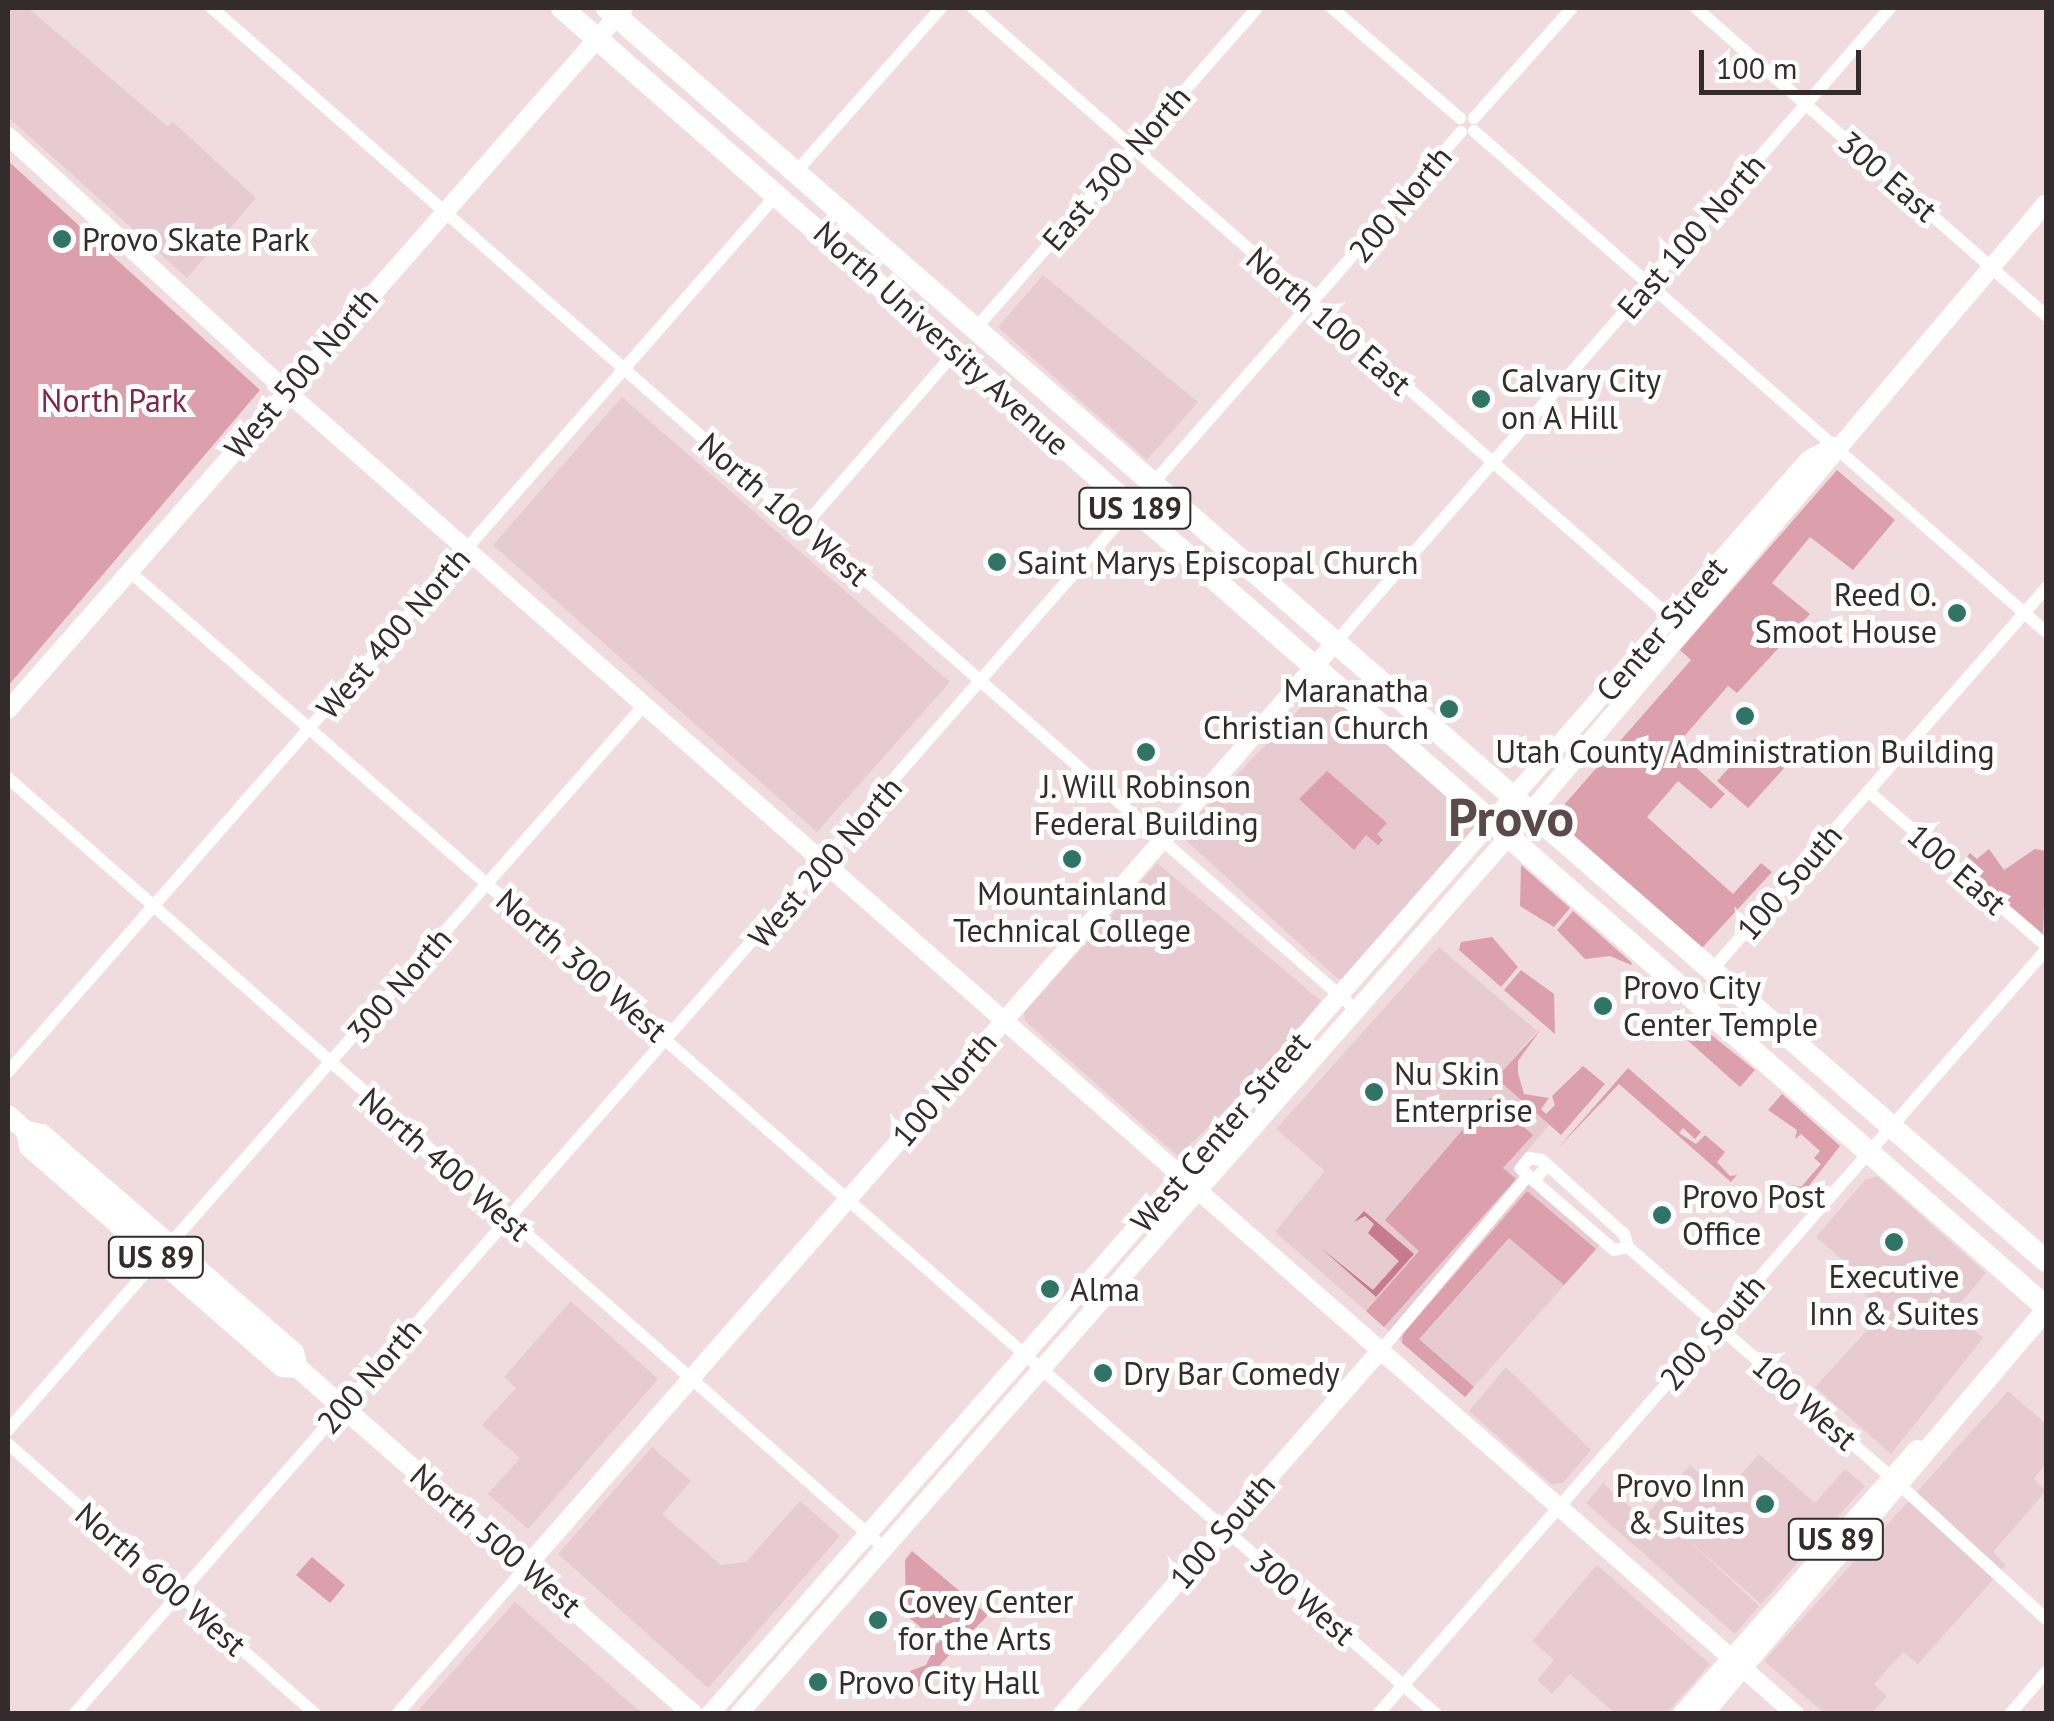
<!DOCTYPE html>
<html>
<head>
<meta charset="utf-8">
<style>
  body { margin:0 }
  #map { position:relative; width:2054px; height:1721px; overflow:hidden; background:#f0dcdf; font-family:"PT Sans",sans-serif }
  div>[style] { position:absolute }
  .built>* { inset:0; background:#e7cbd0 }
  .green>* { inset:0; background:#dc9fac }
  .water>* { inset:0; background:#c77b8d }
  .street>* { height:12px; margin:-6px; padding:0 6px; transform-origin:6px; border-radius:6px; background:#fff }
  .secondary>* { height:18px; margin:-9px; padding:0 9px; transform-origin:9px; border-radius:9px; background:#fff }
  .primary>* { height:20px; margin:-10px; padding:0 10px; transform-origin:10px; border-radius:10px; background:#fff }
  .highway>* { height:22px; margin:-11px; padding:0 11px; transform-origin:11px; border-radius:11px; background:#fff }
  .dots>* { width:28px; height:28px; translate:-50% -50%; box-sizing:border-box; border:5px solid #fff; border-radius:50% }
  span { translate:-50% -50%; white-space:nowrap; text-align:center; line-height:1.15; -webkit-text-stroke:10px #fff; paint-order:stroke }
  .shield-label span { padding:2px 8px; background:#fff; border:2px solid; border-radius:8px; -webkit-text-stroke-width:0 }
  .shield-label { font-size:30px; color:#332b2c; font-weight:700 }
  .street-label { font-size:32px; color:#332b2c }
  .poi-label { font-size:32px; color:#332b2c }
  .left { translate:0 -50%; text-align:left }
  .right { translate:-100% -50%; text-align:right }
  .park-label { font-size:32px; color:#812744 }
  .town-label { font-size:52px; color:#5a4a4d; font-weight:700 }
  .frame { position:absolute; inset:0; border:10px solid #332b2c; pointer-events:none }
  .scale { position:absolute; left:1699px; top:50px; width:162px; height:45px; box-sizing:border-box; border:5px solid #332b2c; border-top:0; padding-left:12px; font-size:30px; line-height:35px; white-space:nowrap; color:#332b2c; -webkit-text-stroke:8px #fff; paint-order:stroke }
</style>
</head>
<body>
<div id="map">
  <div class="built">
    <div style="clip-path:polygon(8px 8px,28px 8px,167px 126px,173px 122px,256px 198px,187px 278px,8px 117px)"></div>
    <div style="clip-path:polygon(1043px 275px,1198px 402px,1147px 460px,998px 327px)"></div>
    <div style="clip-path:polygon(622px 397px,950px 682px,817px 832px,493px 545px)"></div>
    <div style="clip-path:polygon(1324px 683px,1486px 814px,1348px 978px,1338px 979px,1180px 835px)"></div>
    <div style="clip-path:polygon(1157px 863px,1321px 1001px,1252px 1085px,1178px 1156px,1025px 1021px,1024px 1013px)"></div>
    <div style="clip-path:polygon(1439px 947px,1537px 1031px,1496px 1078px,1549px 1125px,1512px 1169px,1600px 1245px,1465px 1397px,1275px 1232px,1325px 1171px,1276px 1129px)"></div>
    <div style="clip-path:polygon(1877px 1176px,1986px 1273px,1953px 1312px,1983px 1338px,1891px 1454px,1815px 1387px,1885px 1311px,1844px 1277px,1851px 1267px,1816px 1237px,1865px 1180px)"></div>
    <div style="clip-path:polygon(571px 1301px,658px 1379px,528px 1529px,488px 1494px,520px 1458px,482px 1425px,516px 1388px,504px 1377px)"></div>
    <div style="clip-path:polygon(1506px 1367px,1591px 1450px,1563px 1483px,1551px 1484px,1469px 1411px)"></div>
    <div style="clip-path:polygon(2008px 1391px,2046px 1424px,2046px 1464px,2034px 1478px,2046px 1491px,1993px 1552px,2006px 1565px,1918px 1664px,1903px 1652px,1874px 1684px,1887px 1696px,1872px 1713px,1824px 1713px,1764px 1661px)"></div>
    <div style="clip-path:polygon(652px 1447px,691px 1481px,662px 1514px,721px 1565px,746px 1562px,800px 1501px,840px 1536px,708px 1688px,558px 1554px)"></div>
    <div style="clip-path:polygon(1759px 1454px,1815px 1503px,1845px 1469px,1865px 1486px,1761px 1604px,1685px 1537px,1759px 1606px,1735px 1634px,1586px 1503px,1603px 1483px,1643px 1519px,1690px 1465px,1724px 1494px)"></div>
    <div style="clip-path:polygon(1597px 1565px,1710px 1664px,1667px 1713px,1615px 1713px,1570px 1674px,1552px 1694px,1537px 1680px,1554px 1660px,1532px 1641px)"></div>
    <div style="clip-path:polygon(515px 1602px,629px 1702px,643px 1713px,416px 1713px)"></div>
  </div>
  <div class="green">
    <div style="clip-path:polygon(8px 161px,260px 390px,8px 686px)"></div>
    <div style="clip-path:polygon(1837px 470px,1895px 520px,1853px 570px,1810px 537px,1772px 583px,1810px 614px,1737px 693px,1728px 686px,1681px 740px,1697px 752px,1689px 761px,1725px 794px,1711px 809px,1678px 781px,1647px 817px,1733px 894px,1761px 863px,1772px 872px,1701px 949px,1550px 821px,1691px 660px,1680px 650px)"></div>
    <div style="clip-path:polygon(1755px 739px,1786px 766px,1748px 808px,1717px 781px)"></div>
    <div style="clip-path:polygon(1327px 771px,1387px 823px,1377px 834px,1383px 840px,1378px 845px,1366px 835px,1354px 850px,1299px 799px)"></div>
    <div style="clip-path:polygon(1989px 849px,2004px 870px,2035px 849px,2046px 851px,2043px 934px,1961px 864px,1970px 853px,1977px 859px)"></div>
    <div style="clip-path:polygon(1521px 865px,1570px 908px,1554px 927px,1520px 906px)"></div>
    <div style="clip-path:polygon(1573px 911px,1632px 963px,1631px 965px,1610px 956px,1585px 959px,1557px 930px)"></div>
    <div style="clip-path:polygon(1492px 937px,1518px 967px,1501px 987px,1459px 950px,1461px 942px)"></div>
    <div style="clip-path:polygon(1521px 970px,1554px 994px,1555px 1034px,1504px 990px)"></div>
    <div style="clip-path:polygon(1679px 1009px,1755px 1070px,1740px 1087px,1667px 1022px)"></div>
    <div style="clip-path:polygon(1541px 1029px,1518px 1061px,1518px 1073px,1524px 1094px,1549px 1098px,1541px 1109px,1546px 1114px,1555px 1105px,1552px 1096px,1583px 1066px,1605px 1084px,1561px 1135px,1496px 1078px)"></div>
    <div style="clip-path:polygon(1628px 1068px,1701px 1132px,1695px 1139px,1683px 1128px,1679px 1133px,1696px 1144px,1705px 1135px,1725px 1152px,1717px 1162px,1730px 1176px,1737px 1175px,1731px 1182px,1619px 1084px,1558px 1148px)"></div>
    <div style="clip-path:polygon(1782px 1094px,1840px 1146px,1801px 1196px,1792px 1185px,1801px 1187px,1821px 1164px,1814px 1158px,1820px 1151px,1801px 1134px,1795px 1139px,1797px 1130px,1768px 1110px)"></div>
    <div style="clip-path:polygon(1490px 1098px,1533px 1135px,1503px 1168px,1516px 1179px,1384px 1327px,1366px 1311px,1419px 1251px,1385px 1220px)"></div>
    <div style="clip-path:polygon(1527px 1191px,1596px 1249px,1564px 1285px,1509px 1238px,1419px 1339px,1474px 1387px,1465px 1397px,1402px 1343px,1403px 1334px)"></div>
    <div style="clip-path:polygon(912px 1551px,988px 1615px,913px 1693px,910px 1671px,926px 1665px,940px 1637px,938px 1629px,924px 1630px,906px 1615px,905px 1560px)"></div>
    <div style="clip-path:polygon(312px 1557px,345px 1585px,330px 1603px,296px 1575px)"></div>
  </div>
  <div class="water">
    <div style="clip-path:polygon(1364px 1211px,1414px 1254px,1376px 1297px,1321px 1248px,1373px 1290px,1399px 1261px,1368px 1233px,1374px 1224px,1365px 1216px,1354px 1222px)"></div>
  </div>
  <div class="street">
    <div style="left:212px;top:8px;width:1521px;rotate:41.21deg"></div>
    <div style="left:973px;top:8px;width:935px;rotate:41.14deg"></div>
    <div style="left:1332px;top:8px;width:169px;rotate:40.7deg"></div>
    <div style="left:1696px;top:8px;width:466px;rotate:41.3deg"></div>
    <div style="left:1474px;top:118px;width:147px;rotate:-48.3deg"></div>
    <div style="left:1474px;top:131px;width:760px;rotate:41.21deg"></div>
    <div style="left:794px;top:174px;width:222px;rotate:-48.5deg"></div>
    <div style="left:975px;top:329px;width:427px;rotate:-48.7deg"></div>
    <div style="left:804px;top:526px;width:232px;rotate:-49deg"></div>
    <div style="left:129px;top:571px;width:1736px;rotate:41.17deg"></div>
    <div style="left:1334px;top:644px;width:845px;rotate:-48.84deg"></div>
    <div style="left:8px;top:778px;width:1166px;rotate:41.32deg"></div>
    <div style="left:1868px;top:791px;width:236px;rotate:41deg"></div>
    <div style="left:1711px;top:971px;width:509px;rotate:-48.82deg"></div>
    <div style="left:8px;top:1072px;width:1169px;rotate:-48.78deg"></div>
    <div style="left:1546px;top:1167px;width:18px;rotate:131deg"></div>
    <div style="left:1534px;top:1181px;width:18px;rotate:-137deg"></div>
    <div style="left:1521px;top:1169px;width:14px;rotate:-54deg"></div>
    <div style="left:1529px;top:1158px;width:13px;rotate:9deg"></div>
    <div style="left:1542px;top:1160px;width:110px;rotate:42.1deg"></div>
    <div style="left:1624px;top:1234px;width:14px;rotate:73deg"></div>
    <div style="left:1534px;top:1181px;width:106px;rotate:40.8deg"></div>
    <div style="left:1614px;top:1250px;width:14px;rotate:-12deg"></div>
    <div style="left:170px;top:1244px;width:719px;rotate:-48.66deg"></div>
    <div style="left:1628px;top:1247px;width:349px;rotate:41.2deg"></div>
    <div style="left:1382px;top:1349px;width:224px;rotate:-49.9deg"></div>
    <div style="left:8px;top:1430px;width:228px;rotate:-48.9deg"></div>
    <div style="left:8px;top:1444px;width:409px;rotate:41.3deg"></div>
    <div style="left:1902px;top:1487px;width:195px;rotate:42.5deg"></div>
    <div style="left:74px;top:1714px;width:2104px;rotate:-48.76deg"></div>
    <div style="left:397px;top:1714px;width:196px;rotate:-48.7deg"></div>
    <div style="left:1378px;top:1714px;width:1015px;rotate:-48.84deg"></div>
    <div style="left:2010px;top:1714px;width:55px;rotate:-49.4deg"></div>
  </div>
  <div class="secondary">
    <div style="left:8px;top:136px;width:377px;rotate:42.5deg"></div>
    <div style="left:286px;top:391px;width:2007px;rotate:41.24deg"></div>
    <div style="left:8px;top:710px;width:934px;rotate:-48.73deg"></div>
    <div style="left:526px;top:1567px;width:1227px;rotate:-48.8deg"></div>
    <div style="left:710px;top:1714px;width:1668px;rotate:-48.79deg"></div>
    <div style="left:1809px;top:459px;width:29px;rotate:-27deg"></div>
    <div style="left:739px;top:1714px;width:1212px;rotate:-48.75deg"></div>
    <div style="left:1538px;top:803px;width:786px;rotate:-49.75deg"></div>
    <div style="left:1062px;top:1714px;width:485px;rotate:-48.8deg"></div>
  </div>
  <div class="primary">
    <div style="left:8px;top:1115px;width:24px;rotate:42deg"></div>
    <div style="left:26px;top:1131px;width:16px;rotate:11deg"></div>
    <div style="left:42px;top:1134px;width:333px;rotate:40.9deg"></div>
    <div style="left:294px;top:1352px;width:16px;rotate:76deg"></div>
    <div style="left:298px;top:1368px;width:525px;rotate:41.22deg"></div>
    <div style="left:26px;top:1131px;width:16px;rotate:79deg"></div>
    <div style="left:29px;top:1147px;width:335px;rotate:41deg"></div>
    <div style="left:282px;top:1367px;width:16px;rotate:4deg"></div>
    <div style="left:1683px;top:1714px;width:353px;rotate:-48.4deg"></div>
    <div style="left:1703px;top:1714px;width:530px;rotate:-49.67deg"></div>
  </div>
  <div class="highway">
    <div style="left:562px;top:8px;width:1972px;rotate:41.2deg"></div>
    <div style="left:607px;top:8px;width:1908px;rotate:41.05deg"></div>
  </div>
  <div class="dots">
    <div style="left:62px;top:239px;background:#307466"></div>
    <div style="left:1481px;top:399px;background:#307466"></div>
    <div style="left:997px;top:562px;background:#307466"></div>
    <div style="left:1957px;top:613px;background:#307466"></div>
    <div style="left:1449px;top:709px;background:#307466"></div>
    <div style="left:1745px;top:716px;background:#307466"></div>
    <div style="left:1146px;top:752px;background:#307466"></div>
    <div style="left:1072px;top:859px;background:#307466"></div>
    <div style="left:1603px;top:1006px;background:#307466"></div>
    <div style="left:1374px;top:1092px;background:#307466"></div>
    <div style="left:1662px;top:1215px;background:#307466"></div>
    <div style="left:1894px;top:1242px;background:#307466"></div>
    <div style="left:1050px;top:1289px;background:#307466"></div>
    <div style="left:1103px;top:1373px;background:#307466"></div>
    <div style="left:1765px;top:1504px;background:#307466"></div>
    <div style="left:878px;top:1620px;background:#307466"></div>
    <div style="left:818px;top:1682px;background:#307466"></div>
  </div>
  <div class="shield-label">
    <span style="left:1135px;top:508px">US 189</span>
    <span style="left:156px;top:1257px">US 89</span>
    <span style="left:1836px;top:1539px">US 89</span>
  </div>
  <div class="street-label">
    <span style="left:1116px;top:168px;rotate:-49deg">East 300 North</span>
    <span style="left:1888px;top:176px;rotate:41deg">300 East</span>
    <span style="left:1400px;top:204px;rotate:-50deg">200 North</span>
    <span style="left:1691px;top:236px;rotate:-49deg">East 100 North</span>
    <span style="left:1329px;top:321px;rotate:41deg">North 100 East</span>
    <span style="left:942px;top:338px;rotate:42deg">North University Avenue</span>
    <span style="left:301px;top:373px;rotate:-49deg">West 500 North</span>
    <span style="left:784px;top:509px;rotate:41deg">North 100 West</span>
    <span style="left:1661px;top:629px;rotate:-49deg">Center Street</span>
    <span style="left:393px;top:633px;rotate:-49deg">West 400 North</span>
    <span style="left:825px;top:862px;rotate:-49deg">West 200 North</span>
    <span style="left:1957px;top:869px;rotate:41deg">100 East</span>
    <span style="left:1789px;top:882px;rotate:-49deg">100 South</span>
    <span style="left:582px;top:965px;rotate:41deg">North 300 West</span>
    <span style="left:399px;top:985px;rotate:-49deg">300 North</span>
    <span style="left:944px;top:1089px;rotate:-49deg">100 North</span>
    <span style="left:1220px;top:1132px;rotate:-49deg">West Center Street</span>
    <span style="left:445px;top:1164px;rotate:41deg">North 400 West</span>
    <span style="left:1712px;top:1332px;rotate:-49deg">200 South</span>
    <span style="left:369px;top:1376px;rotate:-49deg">200 North</span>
    <span style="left:1805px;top:1402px;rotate:41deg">100 West</span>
    <span style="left:1222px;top:1531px;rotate:-49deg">100 South</span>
    <span style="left:496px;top:1540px;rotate:41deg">North 500 West</span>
    <span style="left:161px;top:1579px;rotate:41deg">North 600 West</span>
    <span style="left:1303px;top:1597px;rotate:41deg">300 West</span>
  </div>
  <div class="poi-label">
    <span class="left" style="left:82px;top:239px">Provo Skate Park</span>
    <span class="left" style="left:1501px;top:399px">Calvary City<br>on A Hill</span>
    <span class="left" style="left:1017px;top:562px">Saint Marys Episcopal Church</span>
    <span class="right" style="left:1937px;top:613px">Reed O.<br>Smoot House</span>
    <span class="right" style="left:1429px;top:709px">Maranatha<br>Christian Church</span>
    <span style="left:1745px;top:751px">Utah County Administration Building</span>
    <span style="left:1146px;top:805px">J. Will Robinson<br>Federal Building</span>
    <span style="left:1072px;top:912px">Mountainland<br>Technical College</span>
    <span class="left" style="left:1623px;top:1006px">Provo City<br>Center Temple</span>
    <span class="left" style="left:1394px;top:1092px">Nu Skin<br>Enterprise</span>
    <span class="left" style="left:1682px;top:1215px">Provo Post<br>Office</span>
    <span style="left:1894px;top:1295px">Executive<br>Inn &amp; Suites</span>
    <span class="left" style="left:1070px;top:1289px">Alma</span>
    <span class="left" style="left:1123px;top:1373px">Dry Bar Comedy</span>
    <span class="right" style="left:1745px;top:1504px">Provo Inn<br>&amp; Suites</span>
    <span class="left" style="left:898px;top:1620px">Covey Center<br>for the Arts</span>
    <span class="left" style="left:838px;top:1682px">Provo City Hall</span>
  </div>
  <div class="park-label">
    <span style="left:114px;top:400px">North Park</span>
  </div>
  <div class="town-label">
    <span style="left:1511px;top:817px">Provo</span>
  </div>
  <div class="frame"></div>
  <div class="scale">100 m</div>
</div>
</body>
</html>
